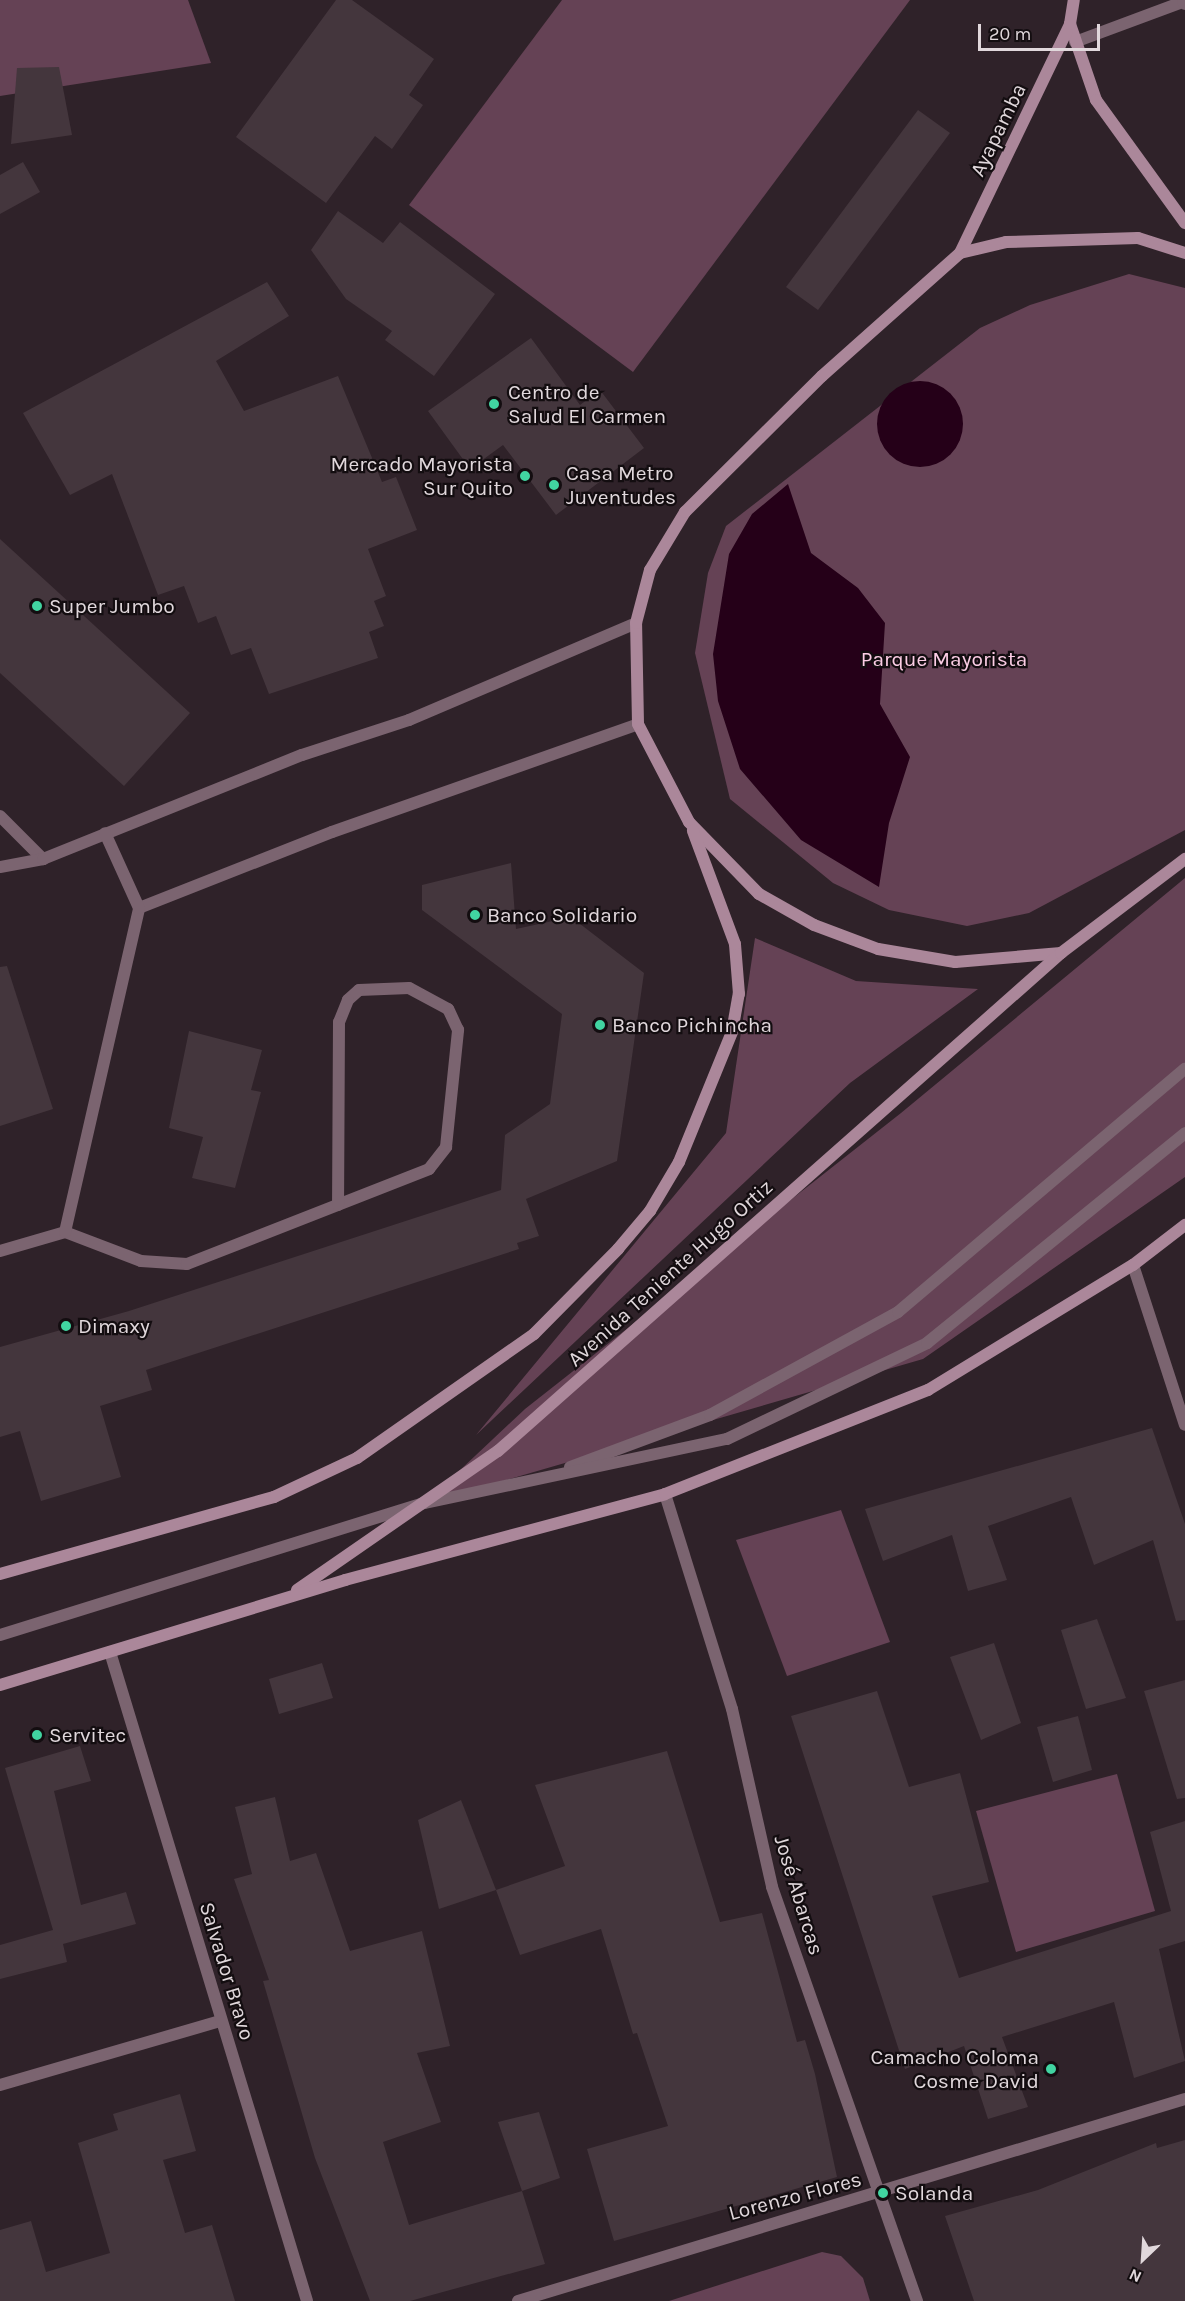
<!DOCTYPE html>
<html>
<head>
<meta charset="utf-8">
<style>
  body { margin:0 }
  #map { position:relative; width:1185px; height:2301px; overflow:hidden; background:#2f2229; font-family:Karla,sans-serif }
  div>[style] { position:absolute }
  .green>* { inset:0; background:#654255 }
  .water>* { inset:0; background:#250018 }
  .round { border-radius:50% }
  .building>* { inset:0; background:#44363d }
  .service>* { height:12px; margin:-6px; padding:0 6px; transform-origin:6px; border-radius:6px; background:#7b6470 }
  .pedestrian>* { height:12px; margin:-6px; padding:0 6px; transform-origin:6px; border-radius:6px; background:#7b6470 }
  .minor>* { height:12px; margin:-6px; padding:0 6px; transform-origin:6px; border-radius:6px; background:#7b6470 }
  .secondary>* { height:12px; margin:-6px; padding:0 6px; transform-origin:6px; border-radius:6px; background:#ab879a }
  .dots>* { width:16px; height:16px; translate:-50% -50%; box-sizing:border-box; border:3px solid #130d10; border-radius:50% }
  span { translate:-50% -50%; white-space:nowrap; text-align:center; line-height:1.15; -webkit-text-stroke:4.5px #130d10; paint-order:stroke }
  .street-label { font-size:21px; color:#e1d8dc }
  .poi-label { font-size:21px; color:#e1d8dc }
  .left { translate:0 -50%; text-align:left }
  .right { translate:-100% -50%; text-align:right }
  .park-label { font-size:21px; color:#fccde5 }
  .north { position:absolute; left:1113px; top:2229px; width:60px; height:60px; -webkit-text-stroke:4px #130d10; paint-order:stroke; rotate:205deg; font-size:16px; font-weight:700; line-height:24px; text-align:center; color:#e1d8dc }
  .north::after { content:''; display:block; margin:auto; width:21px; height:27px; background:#e1d8dc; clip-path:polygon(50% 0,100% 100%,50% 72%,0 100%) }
  .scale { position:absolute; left:978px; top:24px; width:122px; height:27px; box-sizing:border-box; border:3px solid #e1d8dc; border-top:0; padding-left:8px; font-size:18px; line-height:21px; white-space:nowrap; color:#e1d8dc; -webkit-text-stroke:4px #130d10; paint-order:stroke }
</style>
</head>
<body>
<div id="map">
  <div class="green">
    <div style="clip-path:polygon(0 0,188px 0,211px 63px,0 96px)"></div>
    <div style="clip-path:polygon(562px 0,910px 0,633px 372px,409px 205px)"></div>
    <div style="clip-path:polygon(1129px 274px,1185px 288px,1185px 830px,1029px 913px,967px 926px,889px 910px,833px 883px,730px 799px,695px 653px,708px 573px,726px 526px,980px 328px,1030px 305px)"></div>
    <div style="clip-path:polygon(1185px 878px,1185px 1177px,923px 1359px,424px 1504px,525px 1409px,901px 1113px)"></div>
    <div style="clip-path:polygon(755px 938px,856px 981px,978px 989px,850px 1083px,476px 1435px,726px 1133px)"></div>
    <div style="clip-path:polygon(841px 1510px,890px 1642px,787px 1676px,736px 1540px)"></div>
    <div style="clip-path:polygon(1117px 1774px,1155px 1911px,1016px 1952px,976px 1811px)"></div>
    <div style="clip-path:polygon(822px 2252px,841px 2256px,863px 2278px,870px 2301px,669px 2301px)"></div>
  </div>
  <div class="water">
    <div class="round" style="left:877px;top:381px;width:86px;height:86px"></div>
    <div style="clip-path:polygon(788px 484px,811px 553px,858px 588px,885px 623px,880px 704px,910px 757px,889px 823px,879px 887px,801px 840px,740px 769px,718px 701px,713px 654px,729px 554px,752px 514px)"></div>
  </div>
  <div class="building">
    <div style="clip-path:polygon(336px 0,352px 0,434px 59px,409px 95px,423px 105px,392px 149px,375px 136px,326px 203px,236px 137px)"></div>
    <div style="clip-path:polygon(59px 67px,72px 135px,11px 144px,17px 68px)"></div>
    <div style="clip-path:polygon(918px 110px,950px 133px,818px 310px,786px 287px)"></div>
    <div style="clip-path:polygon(23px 162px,40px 192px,0 214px,0 175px)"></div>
    <div style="clip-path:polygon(338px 211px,383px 243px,400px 222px,495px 294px,434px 376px,385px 340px,392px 331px,346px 299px,311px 250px)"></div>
    <div style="clip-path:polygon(267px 282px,289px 316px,216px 361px,244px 411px,338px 376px,382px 482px,396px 477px,417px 530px,368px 549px,386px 596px,374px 601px,384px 626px,369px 632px,378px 658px,269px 694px,251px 648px,231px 655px,216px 616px,198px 623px,184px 586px,158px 595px,112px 474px,70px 495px,23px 413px)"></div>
    <div style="clip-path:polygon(531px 338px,580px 405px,600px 390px,644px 448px,556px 515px,503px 445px,470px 469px,428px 411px)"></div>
    <div style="clip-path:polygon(0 539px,190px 713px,124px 786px,0 673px)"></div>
    <div style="clip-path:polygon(511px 863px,516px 929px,571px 917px,644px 973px,617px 1161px,526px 1199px,539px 1236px,517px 1243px,519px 1249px,146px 1370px,152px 1390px,100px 1406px,121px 1477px,41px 1501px,20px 1431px,0 1437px,0 1347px,129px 1311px,501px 1190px,505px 1135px,550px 1104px,562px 1014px,422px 910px,422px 885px)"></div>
    <div style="clip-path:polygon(7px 966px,53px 1109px,0 1126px,0 967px)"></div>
    <div style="clip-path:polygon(189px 1031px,262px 1050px,251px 1090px,261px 1092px,235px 1188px,192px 1178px,203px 1137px,169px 1128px)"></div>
    <div style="clip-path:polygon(1152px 1428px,1185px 1524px,1185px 1620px,1176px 1621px,1153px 1540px,1094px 1565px,1071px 1497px,988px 1526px,1007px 1580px,968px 1591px,952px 1535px,883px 1561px,865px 1509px)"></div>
    <div style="clip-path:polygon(1097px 1619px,1126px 1698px,1086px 1709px,1061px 1630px)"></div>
    <div style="clip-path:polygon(994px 1643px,1021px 1723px,981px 1740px,950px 1657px)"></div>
    <div style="clip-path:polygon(322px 1663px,333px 1698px,279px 1714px,269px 1679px)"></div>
    <div style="clip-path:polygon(1185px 1680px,1185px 1798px,1177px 1799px,1144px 1691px)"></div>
    <div style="clip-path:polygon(877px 1691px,909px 1787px,960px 1773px,989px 1882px,932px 1896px,959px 1978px,1171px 1911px,1150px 1832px,1185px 1821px,1185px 1941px,1159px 1949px,1185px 2061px,1134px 2078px,1114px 2002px,1002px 2037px,1028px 2107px,988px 2119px,964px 2046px,905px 2069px,791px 1716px)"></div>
    <div style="clip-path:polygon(1078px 1716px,1092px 1770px,1053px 1782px,1037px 1727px)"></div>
    <div style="clip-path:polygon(80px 1746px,91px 1781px,54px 1791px,81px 1905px,126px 1892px,136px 1924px,63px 1944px,67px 1962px,0 1979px,0 1945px,53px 1930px,5px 1768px)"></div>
    <div style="clip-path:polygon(667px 1751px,720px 1922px,762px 1913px,797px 2042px,805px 2040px,815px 2074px,837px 2177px,614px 2241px,587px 2149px,668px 2126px,637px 2033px,633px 2034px,601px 1929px,520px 1955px,496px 1890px,565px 1866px,535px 1785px)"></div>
    <div style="clip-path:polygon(275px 1797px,290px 1861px,316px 1853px,350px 1951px,422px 1931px,450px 2046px,417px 2053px,441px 2122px,383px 2142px,409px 2225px,522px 2191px,545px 2264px,410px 2301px,370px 2301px,315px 2158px,263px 1981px,269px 1980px,234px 1879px,252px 1874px,235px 1807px)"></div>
    <div style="clip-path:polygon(461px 1800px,496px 1890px,439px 1909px,418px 1820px)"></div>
    <div style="clip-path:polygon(180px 2094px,196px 2151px,163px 2160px,185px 2233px,212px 2225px,235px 2301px,0 2301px,0 2230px,31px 2221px,46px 2272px,110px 2253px,78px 2143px,118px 2130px,113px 2114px)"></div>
    <div style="clip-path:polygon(539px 2112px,560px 2178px,522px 2191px,498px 2122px)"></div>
    <div style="clip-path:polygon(1185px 2140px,1185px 2301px,974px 2301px,945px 2216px,1038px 2190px,1156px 2143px,1157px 2148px)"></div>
  </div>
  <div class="service">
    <div style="left:1075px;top:42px;width:117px;rotate:-20.4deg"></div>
    <div style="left:0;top:816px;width:61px;rotate:45deg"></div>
    <div style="left:0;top:867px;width:44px;rotate:-10.5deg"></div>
    <div style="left:43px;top:859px;width:279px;rotate:-21.9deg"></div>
    <div style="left:302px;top:755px;width:113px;rotate:-18.1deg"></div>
    <div style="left:409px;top:720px;width:247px;rotate:-23.1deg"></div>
    <div style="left:139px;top:908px;width:207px;rotate:-21.5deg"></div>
    <div style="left:332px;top:832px;width:324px;rotate:-19.4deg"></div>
    <div style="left:65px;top:1232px;width:81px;rotate:20.9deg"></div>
    <div style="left:141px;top:1261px;width:46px;rotate:3.7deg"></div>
    <div style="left:187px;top:1264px;width:260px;rotate:-21.4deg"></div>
    <div style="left:429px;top:1169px;width:28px;rotate:-52deg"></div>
    <div style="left:446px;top:1147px;width:118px;rotate:-84.1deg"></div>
    <div style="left:458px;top:1030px;width:23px;rotate:-115deg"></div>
    <div style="left:448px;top:1009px;width:44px;rotate:-151.7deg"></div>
    <div style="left:409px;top:988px;width:50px;rotate:177.7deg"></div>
    <div style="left:359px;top:990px;width:15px;rotate:138deg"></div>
    <div style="left:348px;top:1000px;width:24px;rotate:112deg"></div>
    <div style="left:339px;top:1022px;width:183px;rotate:90.3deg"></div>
    <div style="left:0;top:1251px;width:68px;rotate:-16.3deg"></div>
    <div style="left:65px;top:1232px;width:332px;rotate:-77.1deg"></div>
    <div style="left:139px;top:908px;width:82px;rotate:-114.4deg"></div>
    <div style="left:570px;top:1467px;width:149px;rotate:-20.4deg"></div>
    <div style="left:710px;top:1415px;width:214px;rotate:-28.7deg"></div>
    <div style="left:898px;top:1312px;width:376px;rotate:-40.3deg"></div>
    <div style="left:0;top:1635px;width:445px;rotate:-17.3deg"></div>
    <div style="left:425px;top:1503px;width:309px;rotate:-12deg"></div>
    <div style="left:727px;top:1439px;width:222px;rotate:-25.6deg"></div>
    <div style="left:927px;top:1343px;width:333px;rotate:-39.1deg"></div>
    <div style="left:0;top:2085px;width:230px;rotate:-16.2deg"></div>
  </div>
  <div class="pedestrian">
    <div style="left:1183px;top:2px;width:3px;rotate:45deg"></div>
  </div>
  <div class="minor">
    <div style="left:1133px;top:1265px;width:168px;rotate:72deg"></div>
    <div style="left:665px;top:1494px;width:225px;rotate:72.7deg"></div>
    <div style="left:732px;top:1709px;width:182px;rotate:77.3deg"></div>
    <div style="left:772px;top:1887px;width:439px;rotate:70.7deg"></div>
    <div style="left:110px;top:1652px;width:678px;rotate:73.11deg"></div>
    <div style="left:518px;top:2301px;width:697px;rotate:-16.85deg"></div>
  </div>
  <div class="secondary">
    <div style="left:1070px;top:24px;width:80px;rotate:71.1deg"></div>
    <div style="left:1096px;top:100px;width:152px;rotate:54.1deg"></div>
    <div style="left:960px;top:253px;width:254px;rotate:-64.3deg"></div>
    <div style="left:1070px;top:24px;width:24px;rotate:-81deg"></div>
    <div style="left:1061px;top:953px;width:106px;rotate:175.1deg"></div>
    <div style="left:955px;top:962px;width:78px;rotate:-170.4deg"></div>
    <div style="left:878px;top:949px;width:68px;rotate:-159.4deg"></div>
    <div style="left:814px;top:925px;width:63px;rotate:-150.6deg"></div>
    <div style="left:759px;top:894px;width:100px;rotate:-134.2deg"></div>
    <div style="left:689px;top:822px;width:110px;rotate:-117.5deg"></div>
    <div style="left:638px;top:724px;width:101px;rotate:-91.1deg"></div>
    <div style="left:636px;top:623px;width:55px;rotate:-75.2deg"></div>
    <div style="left:650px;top:570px;width:68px;rotate:-58.9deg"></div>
    <div style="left:685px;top:512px;width:193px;rotate:-44.8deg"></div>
    <div style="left:822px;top:376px;width:185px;rotate:-41.7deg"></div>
    <div style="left:960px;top:253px;width:47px;rotate:-13.4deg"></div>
    <div style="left:1006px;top:242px;width:132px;rotate:-1.7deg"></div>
    <div style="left:1138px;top:238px;width:49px;rotate:17.7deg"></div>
    <div style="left:0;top:1574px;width:285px;rotate:-15.7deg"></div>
    <div style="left:274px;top:1497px;width:92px;rotate:-25.2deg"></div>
    <div style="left:357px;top:1458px;width:216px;rotate:-35deg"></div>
    <div style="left:534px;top:1334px;width:120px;rotate:-45.3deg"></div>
    <div style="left:618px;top:1249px;width:50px;rotate:-49.9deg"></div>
    <div style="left:650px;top:1211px;width:57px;rotate:-59.4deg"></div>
    <div style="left:679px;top:1162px;width:140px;rotate:-67.8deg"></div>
    <div style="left:732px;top:1032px;width:39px;rotate:-80deg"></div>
    <div style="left:739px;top:994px;width:50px;rotate:-94.6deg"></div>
    <div style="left:735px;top:944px;width:121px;rotate:-110.4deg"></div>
    <div style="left:297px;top:1590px;width:244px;rotate:-34.7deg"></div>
    <div style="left:498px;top:1451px;width:752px;rotate:-41.49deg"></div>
    <div style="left:1061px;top:953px;width:156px;rotate:-37.2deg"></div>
    <div style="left:0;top:1685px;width:361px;rotate:-16.9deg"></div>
    <div style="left:345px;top:1580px;width:331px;rotate:-15deg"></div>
    <div style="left:665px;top:1494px;width:283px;rotate:-21.6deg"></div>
    <div style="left:928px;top:1390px;width:240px;rotate:-31.4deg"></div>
    <div style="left:1133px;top:1265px;width:66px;rotate:-37.6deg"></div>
  </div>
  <div class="dots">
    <div style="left:494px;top:404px;background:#41d4a1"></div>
    <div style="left:525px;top:476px;background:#41d4a1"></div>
    <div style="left:554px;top:485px;background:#41d4a1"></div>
    <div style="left:37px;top:606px;background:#41d4a1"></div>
    <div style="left:475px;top:915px;background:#41d4a1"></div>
    <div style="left:600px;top:1025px;background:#41d4a1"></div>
    <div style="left:66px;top:1326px;background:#41d4a1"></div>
    <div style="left:37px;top:1735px;background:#41d4a1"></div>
    <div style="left:1051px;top:2069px;background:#41d4a1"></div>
    <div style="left:883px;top:2193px;background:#41d4a1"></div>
  </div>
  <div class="street-label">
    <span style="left:998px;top:130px;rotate:-64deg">Ayapamba</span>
    <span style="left:670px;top:1273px;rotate:-42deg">Avenida Teniente Hugo Ortiz</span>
    <span style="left:799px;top:1895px;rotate:73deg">José Abarcas</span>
    <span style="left:227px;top:1971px;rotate:73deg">Salvador Bravo</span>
    <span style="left:795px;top:2196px;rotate:-15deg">Lorenzo Flores</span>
  </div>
  <div class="poi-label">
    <span class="left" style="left:508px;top:404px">Centro de<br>Salud El Carmen</span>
    <span class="right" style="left:513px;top:476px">Mercado Mayorista<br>Sur Quito</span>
    <span class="left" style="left:566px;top:485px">Casa Metro<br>Juventudes</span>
    <span class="left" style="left:49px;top:606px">Super Jumbo</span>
    <span class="left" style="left:487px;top:915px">Banco Solidario</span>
    <span class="left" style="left:612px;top:1025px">Banco Pichincha</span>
    <span class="left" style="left:78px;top:1326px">Dimaxy</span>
    <span class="left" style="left:49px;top:1735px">Servitec</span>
    <span class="right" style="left:1039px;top:2069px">Camacho Coloma<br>Cosme David</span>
    <span class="left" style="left:895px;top:2193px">Solanda</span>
  </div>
  <div class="park-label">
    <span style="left:944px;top:659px">Parque Mayorista</span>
  </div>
  <div class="north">N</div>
  <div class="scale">20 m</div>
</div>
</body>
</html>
